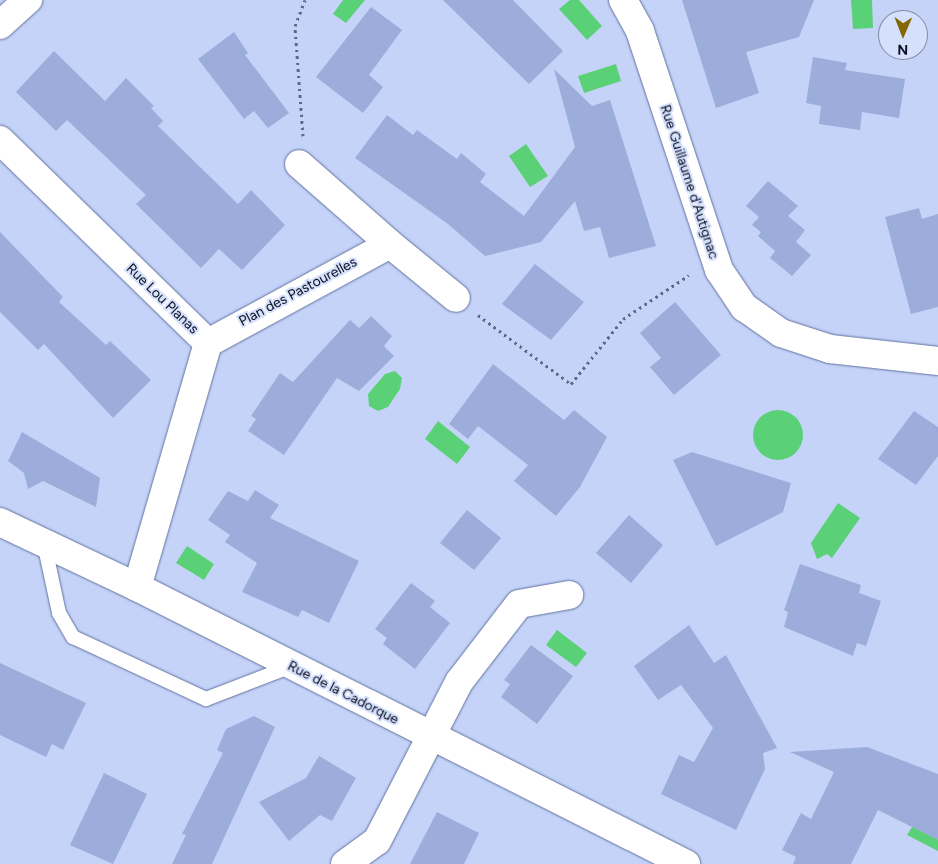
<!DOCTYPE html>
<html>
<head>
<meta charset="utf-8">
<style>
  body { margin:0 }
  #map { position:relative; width:938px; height:864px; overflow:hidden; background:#c5d3f9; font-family:Figtree,sans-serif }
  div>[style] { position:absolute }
  .water>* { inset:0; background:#5ad176 }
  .round { border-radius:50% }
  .building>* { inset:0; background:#9caddb }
  .path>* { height:3px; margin-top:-1.5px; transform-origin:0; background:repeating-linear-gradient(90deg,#5f6983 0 2.5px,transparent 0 6.5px) }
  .roads { filter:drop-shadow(0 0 1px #63739d) drop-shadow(0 0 1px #63739d) }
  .lane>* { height:14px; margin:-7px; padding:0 7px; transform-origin:7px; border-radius:7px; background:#fff }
  .street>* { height:28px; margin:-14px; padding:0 14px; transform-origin:14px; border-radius:14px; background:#fff }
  span { translate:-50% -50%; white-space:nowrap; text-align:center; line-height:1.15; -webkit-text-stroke:4px #d5e0fd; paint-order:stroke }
  .street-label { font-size:14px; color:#0a0f1f }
  .north { position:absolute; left:878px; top:10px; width:50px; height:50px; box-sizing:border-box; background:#d5e0fd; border:1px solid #848ca4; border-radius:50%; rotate:181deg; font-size:14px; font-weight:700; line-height:20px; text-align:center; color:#0a0f1f }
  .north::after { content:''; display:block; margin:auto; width:18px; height:22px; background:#846700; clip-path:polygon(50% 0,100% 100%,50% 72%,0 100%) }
</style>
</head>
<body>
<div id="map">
  <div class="water">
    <div style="clip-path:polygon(343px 0,365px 0,346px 23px,333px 14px)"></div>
    <div style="clip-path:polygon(570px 0,579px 0,602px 26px,587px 40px,559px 9px)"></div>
    <div style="clip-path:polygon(851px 0,872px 0,873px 28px,853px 29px)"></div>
    <div style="clip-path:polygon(616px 64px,621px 81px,584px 93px,578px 76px)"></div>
    <div style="clip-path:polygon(526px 144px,548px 176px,530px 187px,509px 156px)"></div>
    <div style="clip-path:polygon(395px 371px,402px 378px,400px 389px,388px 407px,378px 411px,369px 406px,368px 394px,385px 374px)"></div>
    <div class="round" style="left:753px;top:410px;width:50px;height:50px"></div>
    <div style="clip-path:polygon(438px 421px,470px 447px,457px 464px,425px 439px)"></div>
    <div style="clip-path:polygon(838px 503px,860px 518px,832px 558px,827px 554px,817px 559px,811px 543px)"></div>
    <div style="clip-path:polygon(187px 546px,214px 564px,204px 580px,176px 563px)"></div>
    <div style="clip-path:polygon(557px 630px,587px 653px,576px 667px,546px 645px)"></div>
    <div style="clip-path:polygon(912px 827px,938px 829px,938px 851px,907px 835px)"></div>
  </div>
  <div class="building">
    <div style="clip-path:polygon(443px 0,513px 0,563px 51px,529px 84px)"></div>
    <div style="clip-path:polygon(682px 0,814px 0,799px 37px,746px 52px,759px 93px,716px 108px)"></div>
    <div style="clip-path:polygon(371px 7px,402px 30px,369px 75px,383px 87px,363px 113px,316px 77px)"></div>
    <div style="clip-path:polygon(234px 32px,248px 53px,245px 55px,289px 113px,268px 128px,254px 111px,244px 119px,198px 59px)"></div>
    <div style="clip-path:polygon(54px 51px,105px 101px,126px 78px,154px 106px,151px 108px,163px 121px,158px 126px,238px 204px,251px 190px,285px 225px,242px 270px,219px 249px,201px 268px,136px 204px,146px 195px,67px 120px,56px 131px,16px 92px)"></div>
    <div style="clip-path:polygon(813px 57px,847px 63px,845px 70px,905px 79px,899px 118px,862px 112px,860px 130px,819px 124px,821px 106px,806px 103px)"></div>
    <div style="clip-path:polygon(554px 69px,592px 106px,610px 100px,656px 246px,609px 258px,600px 227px,584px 231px,575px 201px,541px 242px,485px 256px,448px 224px,355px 158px,387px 115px,413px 135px,417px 130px,457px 159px,461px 153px,486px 174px,480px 182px,524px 216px,575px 147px)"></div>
    <div style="clip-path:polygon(768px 181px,798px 206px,788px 216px,805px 230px,796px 242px,811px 255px,792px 276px,770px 258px,775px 251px,758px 236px,761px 232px,752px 225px,759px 217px,746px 206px)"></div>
    <div style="clip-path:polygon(919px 208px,922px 219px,938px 214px,938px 307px,911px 314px,885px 217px)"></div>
    <div style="clip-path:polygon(0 232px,63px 297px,59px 302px,106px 345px,110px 341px,151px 380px,113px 418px,44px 344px,38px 350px,0 312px)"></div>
    <div style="clip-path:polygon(535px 264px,584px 302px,551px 340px,502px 304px)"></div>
    <div style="clip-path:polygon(675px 302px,721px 355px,674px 395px,650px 367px,661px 358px,640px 333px)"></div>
    <div style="clip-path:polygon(371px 316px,392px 336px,384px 346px,394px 356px,359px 391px,337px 378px,284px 455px,248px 431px,256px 419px,251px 416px,280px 373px,293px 382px,350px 320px,359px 328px)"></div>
    <div style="clip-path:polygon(493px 364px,564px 420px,574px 410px,607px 437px,580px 487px,556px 516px,514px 481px,528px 465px,478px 426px,468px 439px,449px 424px)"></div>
    <div style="clip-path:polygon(914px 411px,938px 427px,938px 456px,916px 485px,878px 459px)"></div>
    <div style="clip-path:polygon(22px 432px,100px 478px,96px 507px,43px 481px,28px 489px,24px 473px,8px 461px)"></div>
    <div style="clip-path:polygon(692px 452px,791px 483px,783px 512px,716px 546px,673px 460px)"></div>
    <div style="clip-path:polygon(255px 490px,279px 505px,270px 518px,359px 561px,329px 623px,302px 610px,298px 617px,242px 592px,257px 563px,225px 542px,230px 535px,208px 520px,228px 491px,248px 501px)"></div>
    <div style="clip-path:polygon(467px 510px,501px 538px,474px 570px,440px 543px)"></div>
    <div style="clip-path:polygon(629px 515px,663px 545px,631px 583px,596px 553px)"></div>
    <div style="clip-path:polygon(800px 564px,861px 585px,859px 593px,881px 601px,866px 646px,857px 643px,853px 656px,784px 627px,788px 612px,784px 610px)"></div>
    <div style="clip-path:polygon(411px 583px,435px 601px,430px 607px,450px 623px,415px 669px,383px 644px,387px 638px,375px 629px)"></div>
    <div style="clip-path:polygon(689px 625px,714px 663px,726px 655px,777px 748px,763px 753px,765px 769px,736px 830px,661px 794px,679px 755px,694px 762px,713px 728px,681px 685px,658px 700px,634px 666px)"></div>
    <div style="clip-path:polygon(531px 645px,573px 676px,537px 724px,501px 697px,510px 684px,504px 680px)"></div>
    <div style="clip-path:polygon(0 663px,86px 703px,63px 750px,52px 744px,46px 757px,0 735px)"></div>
    <div style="clip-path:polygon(254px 716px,275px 727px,212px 864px,172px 864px,186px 835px,182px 834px,223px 753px,217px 750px,226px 729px)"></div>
    <div style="clip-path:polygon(867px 747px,938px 774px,938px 840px,878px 810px,851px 864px,793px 864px,796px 857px,782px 850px,801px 813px,811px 819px,834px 772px,790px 752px)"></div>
    <div style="clip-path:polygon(319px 756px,356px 778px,332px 821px,320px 815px,289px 841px,259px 802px,306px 778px)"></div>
    <div style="clip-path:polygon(104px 773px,147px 794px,113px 864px,70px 845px)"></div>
    <div style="clip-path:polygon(437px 812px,479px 833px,464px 864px,410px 864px)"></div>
  </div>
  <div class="path">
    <div style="left:303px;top:136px;width:110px;rotate:-94.2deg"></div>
    <div style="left:295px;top:26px;width:28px;rotate:-69deg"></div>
    <div style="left:478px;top:315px;width:116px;rotate:36.6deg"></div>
    <div style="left:571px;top:384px;width:83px;rotate:-51.3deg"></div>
    <div style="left:623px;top:319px;width:79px;rotate:-33.7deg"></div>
  </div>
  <div class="roads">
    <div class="lane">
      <div style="left:44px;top:543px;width:72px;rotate:77.9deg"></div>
      <div style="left:59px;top:613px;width:28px;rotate:60deg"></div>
      <div style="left:73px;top:637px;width:147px;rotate:25deg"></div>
      <div style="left:206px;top:699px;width:89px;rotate:-21.1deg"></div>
    </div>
    <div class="street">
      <div style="left:623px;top:0;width:35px;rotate:61deg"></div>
      <div style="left:640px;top:31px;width:252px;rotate:71.7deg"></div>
      <div style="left:719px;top:270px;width:45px;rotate:56deg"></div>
      <div style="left:744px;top:307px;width:45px;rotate:35.1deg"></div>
      <div style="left:781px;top:333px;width:52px;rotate:18.1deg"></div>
      <div style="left:830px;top:349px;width:109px;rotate:6.3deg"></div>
      <div style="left:0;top:25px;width:38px;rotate:-42deg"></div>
      <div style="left:0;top:140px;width:291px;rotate:44.3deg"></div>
      <div style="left:208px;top:343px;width:254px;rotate:106.2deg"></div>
      <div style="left:390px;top:244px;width:85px;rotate:39.3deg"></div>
      <div style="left:208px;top:343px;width:207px;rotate:-28.5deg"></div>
      <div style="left:390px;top:244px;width:121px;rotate:-138.7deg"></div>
      <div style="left:0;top:522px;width:152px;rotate:25.4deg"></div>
      <div style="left:137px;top:587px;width:615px;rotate:26.77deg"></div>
      <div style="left:345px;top:864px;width:39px;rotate:-36deg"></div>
      <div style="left:377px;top:841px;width:179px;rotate:-62.7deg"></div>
      <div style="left:459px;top:682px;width:98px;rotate:-52.4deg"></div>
      <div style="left:519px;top:604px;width:51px;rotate:-10.2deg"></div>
    </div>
  </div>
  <div class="street-label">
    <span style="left:689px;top:182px;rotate:72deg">Rue Guillaume d'Autignac</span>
    <span style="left:298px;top:292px;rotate:-28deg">Plan des Pastourelles</span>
    <span style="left:162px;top:299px;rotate:44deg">Rue Lou Planas</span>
    <span style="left:343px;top:693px;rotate:27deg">Rue de la Cadorque</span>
  </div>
  <div class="north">N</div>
</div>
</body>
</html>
